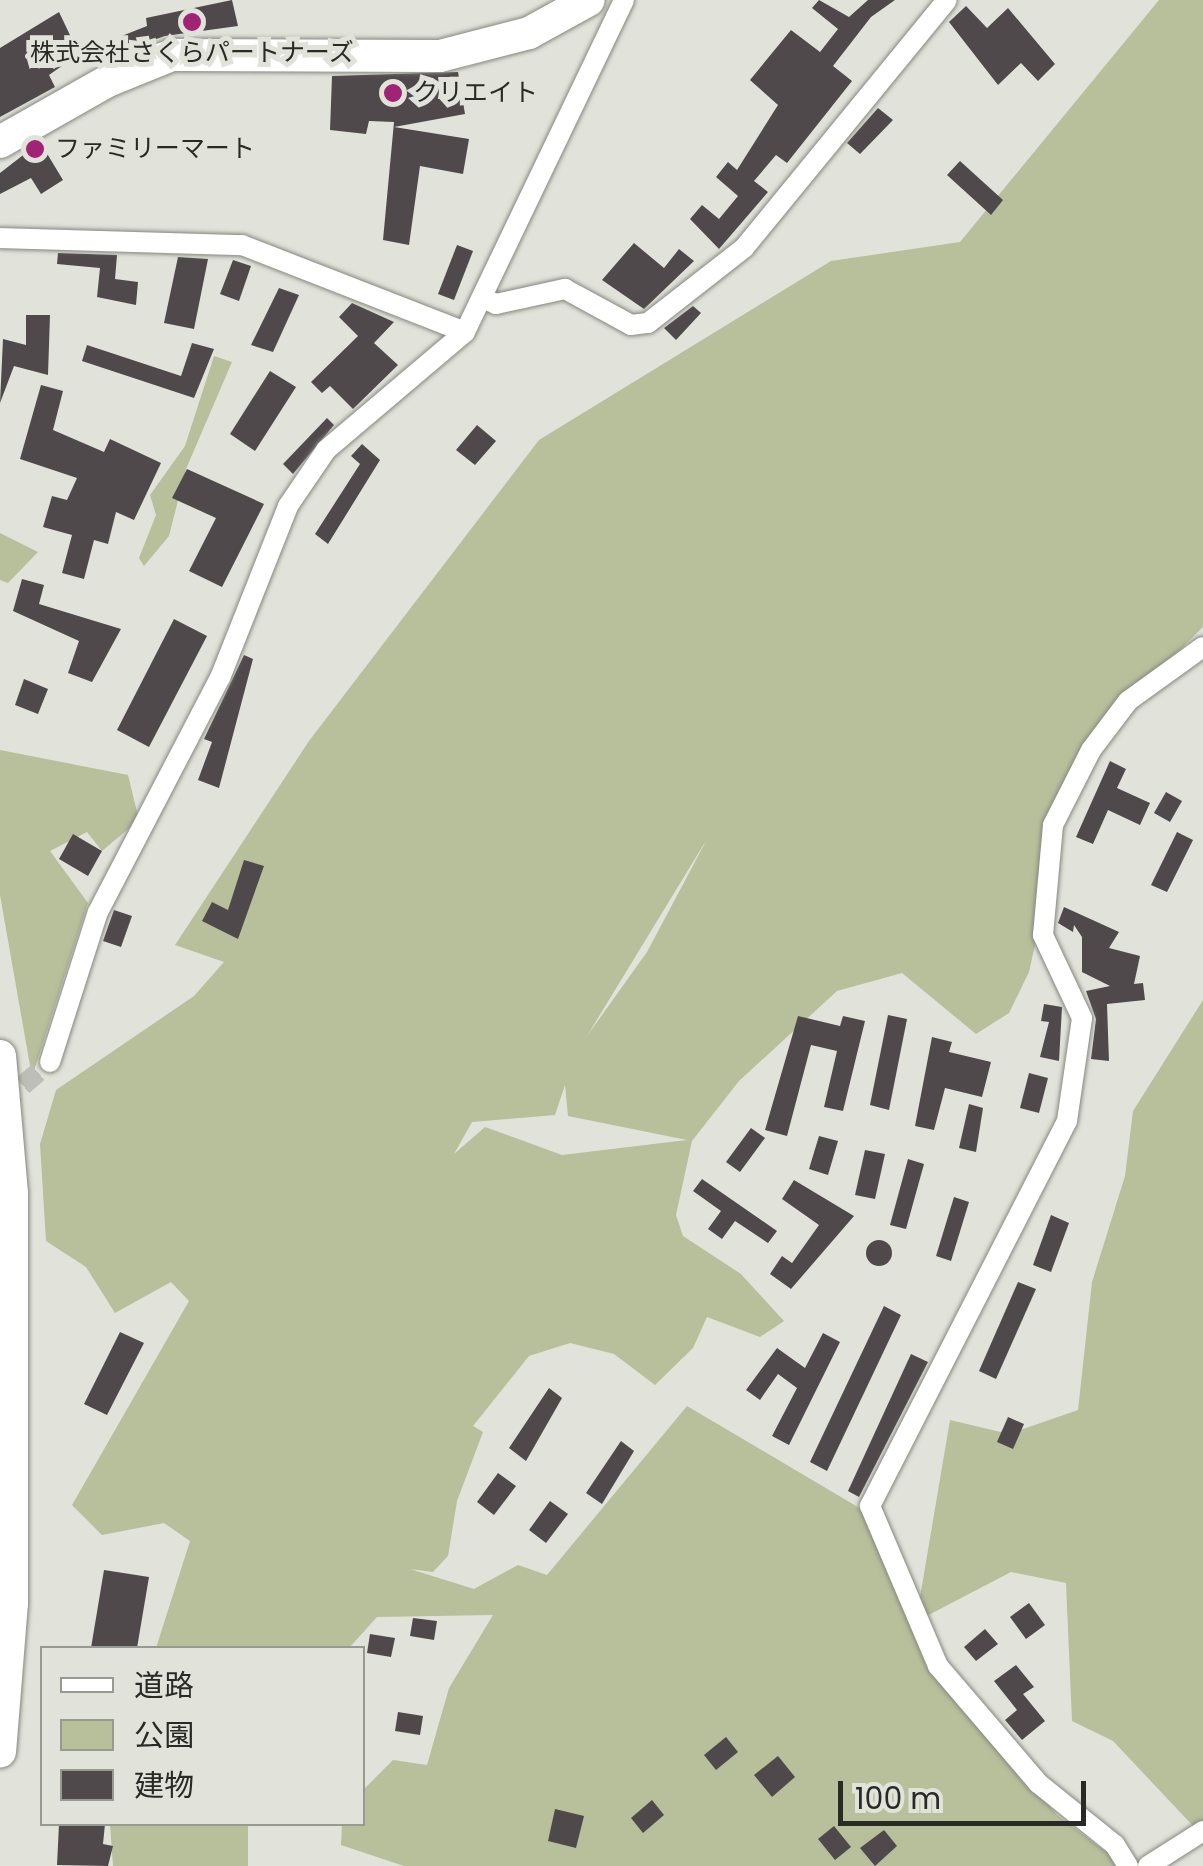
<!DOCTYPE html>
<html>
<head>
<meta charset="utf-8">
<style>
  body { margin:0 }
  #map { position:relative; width:1203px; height:1866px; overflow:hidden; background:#e1e3db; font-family:Poppins,"Noto Sans JP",sans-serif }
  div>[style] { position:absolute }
  .green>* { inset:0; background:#b7bf9b }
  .building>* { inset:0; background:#50494c }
  .round { border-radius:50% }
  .minor-tunnel>* { height:20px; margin-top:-10px; transform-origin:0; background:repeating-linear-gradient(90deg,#bcbeb7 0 20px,transparent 0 30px) }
  .roads { filter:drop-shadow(0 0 2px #85877f) drop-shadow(0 0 2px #85877f) }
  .minor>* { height:20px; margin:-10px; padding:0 10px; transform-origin:10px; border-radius:10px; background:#fff }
  .trunk>* { height:32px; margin:-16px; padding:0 16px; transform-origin:16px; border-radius:16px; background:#fff }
  .dots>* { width:28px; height:28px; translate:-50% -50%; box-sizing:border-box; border:5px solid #e1e3db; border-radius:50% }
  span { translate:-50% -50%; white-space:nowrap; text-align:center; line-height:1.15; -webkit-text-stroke:10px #e1e3db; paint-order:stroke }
  .poi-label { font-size:25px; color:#292926 }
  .left { translate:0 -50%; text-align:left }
  .legend { position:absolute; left:40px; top:1646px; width:325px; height:180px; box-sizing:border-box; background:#e1e3db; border:2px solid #979993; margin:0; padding:12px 18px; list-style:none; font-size:30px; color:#292926 }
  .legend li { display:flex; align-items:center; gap:20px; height:50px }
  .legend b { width:50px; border:2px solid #979993 }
  .scale { position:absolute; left:838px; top:1781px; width:248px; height:45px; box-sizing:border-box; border:5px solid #292926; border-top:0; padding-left:12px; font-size:30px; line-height:35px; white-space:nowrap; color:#292926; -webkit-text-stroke:8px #e1e3db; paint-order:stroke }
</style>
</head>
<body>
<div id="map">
  <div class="green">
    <div style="clip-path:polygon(evenodd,1159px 0,1203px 0,1203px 627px,1128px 701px,1068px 795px,1029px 972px,1009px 1013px,976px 1034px,902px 973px,837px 991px,739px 1081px,692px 1141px,676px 1215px,683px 1236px,741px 1274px,784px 1321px,760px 1337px,707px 1317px,693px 1348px,655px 1385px,614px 1354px,570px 1343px,529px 1356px,473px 1426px,483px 1432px,457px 1501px,448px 1556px,433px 1572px,410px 1569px,474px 1589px,518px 1565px,547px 1575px,687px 1406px,873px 1516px,917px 1615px,950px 1420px,1009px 1434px,1078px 1410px,1092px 1282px,1125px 1176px,1133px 1111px,1203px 1000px,1203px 1824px,1195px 1828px,1113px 1741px,1072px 1721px,1066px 1583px,1011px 1572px,919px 1620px,938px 1666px,1057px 1815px,1125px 1866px,404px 1866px,341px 1845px,342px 1824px,362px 1824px,363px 1790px,393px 1760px,427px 1765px,449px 1688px,493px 1615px,377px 1617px,349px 1648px,156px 1648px,190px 1541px,164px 1523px,102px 1535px,72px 1505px,189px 1301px,171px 1282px,115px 1313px,86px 1267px,46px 1241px,40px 1144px,56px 1090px,194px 996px,224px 962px,175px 945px,309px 741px,539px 440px,831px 261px,960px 242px,1159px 0,705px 843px,647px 952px,587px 1036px,704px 844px,705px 843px,1159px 0,565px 1085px,568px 1116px,687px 1140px,562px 1155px,485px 1127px,454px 1154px,472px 1122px,555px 1115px,565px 1085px)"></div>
    <div style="clip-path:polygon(214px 356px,232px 362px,186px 469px,169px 536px,144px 566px,139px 558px,156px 515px,150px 495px,185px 446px)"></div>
    <div style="clip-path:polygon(0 533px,38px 552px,8px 583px,0 580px)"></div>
    <div style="clip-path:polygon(0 750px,128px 775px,139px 820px,102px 851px,87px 832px,50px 851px,88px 903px,32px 1077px,0 895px)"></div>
    <div style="clip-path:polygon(110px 1824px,248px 1824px,248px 1866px,113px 1866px)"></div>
  </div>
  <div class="building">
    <div style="clip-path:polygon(232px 0,238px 26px,165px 36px,114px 54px,109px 41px,147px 26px,146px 18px)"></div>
    <div style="clip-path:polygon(819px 0,849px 17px,868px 0,895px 0,871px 17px,833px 66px,852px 81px,787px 163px,776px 155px,754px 181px,768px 192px,719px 249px,690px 219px,702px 205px,719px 219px,738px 196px,716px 177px,728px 162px,737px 170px,778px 105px,750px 80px,791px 30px,820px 52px,838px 29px,812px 8px)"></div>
    <div style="clip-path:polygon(966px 6px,987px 28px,1008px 8px,1055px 64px,1038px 81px,1021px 63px,998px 85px,949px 22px)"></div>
    <div style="clip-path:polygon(59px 12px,79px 54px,49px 75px,55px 87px,0 117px,0 48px)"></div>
    <div style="clip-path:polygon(458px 72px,465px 114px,394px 127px,469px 139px,463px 174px,420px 166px,409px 245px,383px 240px,394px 122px,369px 121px,366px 134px,330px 130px,332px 76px)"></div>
    <div style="clip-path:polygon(878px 108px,893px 120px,860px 154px,847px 143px)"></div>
    <div style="clip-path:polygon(40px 142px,63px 180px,41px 194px,31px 178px,0 194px,0 173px)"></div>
    <div style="clip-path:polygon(960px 161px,1003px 200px,991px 215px,947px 175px)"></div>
    <div style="clip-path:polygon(634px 243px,664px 268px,679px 249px,694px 261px,644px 309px,602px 280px)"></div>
    <div style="clip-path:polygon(457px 245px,473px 251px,454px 300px,438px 294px)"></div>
    <div style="clip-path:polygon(58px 253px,117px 255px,115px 279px,138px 282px,136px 305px,97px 297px,100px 268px,57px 264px)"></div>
    <div style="clip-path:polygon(178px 257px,208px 259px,194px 329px,164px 323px)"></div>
    <div style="clip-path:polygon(233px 260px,251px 266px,239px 301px,220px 294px)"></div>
    <div style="clip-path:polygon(279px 288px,299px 295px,273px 352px,251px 345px)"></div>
    <div style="clip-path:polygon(352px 303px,394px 322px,374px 343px,398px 365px,353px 409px,330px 386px,322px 393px,311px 382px,358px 336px,339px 317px)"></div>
    <div style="clip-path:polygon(693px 306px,701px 313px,676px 340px,664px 328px)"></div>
    <div style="clip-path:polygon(26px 315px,50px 315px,48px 375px,14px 366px,0 403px,3px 339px,26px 345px)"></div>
    <div style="clip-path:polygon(192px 343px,214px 349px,194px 398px,82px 361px,87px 345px,181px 376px)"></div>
    <div style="clip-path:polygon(270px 371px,296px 387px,255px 451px,230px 434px)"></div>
    <div style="clip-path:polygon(41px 385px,63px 391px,53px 430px,104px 452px,110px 439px,161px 463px,134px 520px,116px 512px,108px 544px,94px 540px,84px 579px,62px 573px,72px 535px,43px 527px,52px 496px,67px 500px,77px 478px,20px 459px)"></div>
    <div style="clip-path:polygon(327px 418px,334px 425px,293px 474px,283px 464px)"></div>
    <div style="clip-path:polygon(477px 425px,496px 441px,475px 465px,456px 450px)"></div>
    <div style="clip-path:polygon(362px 444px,380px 460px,328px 544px,315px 534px,360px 464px,351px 456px)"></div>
    <div style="clip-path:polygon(187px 469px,264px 504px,222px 587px,189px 571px,216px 518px,172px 498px)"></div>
    <div style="clip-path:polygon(22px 579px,44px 585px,39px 604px,121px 629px,92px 682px,68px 673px,79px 641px,13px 611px)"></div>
    <div style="clip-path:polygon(174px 619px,207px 636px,149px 747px,117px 730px)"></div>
    <div style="clip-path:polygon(244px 655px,253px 659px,219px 788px,198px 780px,212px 742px,204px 739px)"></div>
    <div style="clip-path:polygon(24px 679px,48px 689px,38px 714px,15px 705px)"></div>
    <div style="clip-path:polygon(1110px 761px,1126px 769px,1117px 788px,1150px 803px,1140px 825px,1108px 810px,1093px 844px,1076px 837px)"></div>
    <div style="clip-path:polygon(1166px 792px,1182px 801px,1170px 822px,1154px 813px)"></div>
    <div style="clip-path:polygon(1177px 832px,1193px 840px,1167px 892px,1151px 885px)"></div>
    <div style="clip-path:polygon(73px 834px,102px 851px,88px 876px,59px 859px)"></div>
    <div style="clip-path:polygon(244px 860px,264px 866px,238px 939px,202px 921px,212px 902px,228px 910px)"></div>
    <div style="clip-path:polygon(1064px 907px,1119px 932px,1109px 948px,1140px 956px,1134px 984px,1143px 983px,1145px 1000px,1107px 1004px,1109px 1061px,1091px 1059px,1096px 1019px,1086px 991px,1110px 986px,1082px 972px,1082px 937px,1074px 925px,1073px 932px,1058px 923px)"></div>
    <div style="clip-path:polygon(114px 910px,132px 916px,121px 947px,103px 941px)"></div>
    <div style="clip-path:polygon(1044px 1004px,1062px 1007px,1059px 1061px,1040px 1057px,1049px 1022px,1041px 1021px)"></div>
    <div style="clip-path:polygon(888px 1015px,907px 1019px,889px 1110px,870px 1105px)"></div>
    <div style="clip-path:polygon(798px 1016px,840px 1026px,843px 1016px,865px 1021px,843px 1111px,824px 1107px,837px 1051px,811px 1045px,787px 1136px,765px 1130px)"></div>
    <div style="clip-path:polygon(932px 1037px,952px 1042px,949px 1052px,991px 1062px,982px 1097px,945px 1088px,934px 1130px,915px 1126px)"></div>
    <div style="clip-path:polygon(1029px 1073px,1048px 1078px,1039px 1113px,1020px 1108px)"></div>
    <div style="clip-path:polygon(969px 1104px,983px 1108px,976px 1152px,959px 1148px)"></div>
    <div style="clip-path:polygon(751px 1128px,765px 1138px,740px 1172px,726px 1162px)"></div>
    <div style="clip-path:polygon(819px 1136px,838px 1141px,828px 1175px,809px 1169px)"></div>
    <div style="clip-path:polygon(865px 1150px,885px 1154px,875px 1199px,855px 1195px)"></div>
    <div style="clip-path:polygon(908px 1159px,924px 1164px,906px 1229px,890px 1225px)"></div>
    <div style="clip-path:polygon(702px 1179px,777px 1231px,768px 1243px,735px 1221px,722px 1239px,708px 1229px,721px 1211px,693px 1191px)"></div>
    <div style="clip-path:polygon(794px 1180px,854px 1216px,791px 1289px,770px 1274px,782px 1256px,792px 1263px,819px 1225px,782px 1199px)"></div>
    <div style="clip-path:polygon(954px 1197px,969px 1202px,951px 1261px,936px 1256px)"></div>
    <div style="clip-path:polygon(1051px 1215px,1069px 1223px,1051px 1272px,1033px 1265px)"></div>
    <div class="round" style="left:866px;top:1240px;width:26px;height:26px"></div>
    <div style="clip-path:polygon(1018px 1282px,1036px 1289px,996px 1379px,979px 1371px)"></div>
    <div style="clip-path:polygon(884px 1306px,901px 1315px,827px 1471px,810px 1462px)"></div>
    <div style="clip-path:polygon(120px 1332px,144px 1343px,107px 1415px,84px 1404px)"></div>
    <div style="clip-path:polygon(823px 1333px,840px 1342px,789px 1445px,772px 1436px,797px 1388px,778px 1374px,760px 1400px,746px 1390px,777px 1348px,805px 1368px)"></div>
    <div style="clip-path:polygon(911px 1354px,928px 1362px,859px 1497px,848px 1491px)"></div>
    <div style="clip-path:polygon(549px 1388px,562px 1398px,526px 1461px,509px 1448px)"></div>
    <div style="clip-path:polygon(1008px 1417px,1024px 1424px,1013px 1449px,997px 1442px)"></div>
    <div style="clip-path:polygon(621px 1441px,634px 1451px,602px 1504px,586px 1493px)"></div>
    <div style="clip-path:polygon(498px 1473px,516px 1486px,494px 1515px,477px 1502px)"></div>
    <div style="clip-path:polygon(550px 1501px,568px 1514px,546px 1543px,529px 1530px)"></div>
    <div style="clip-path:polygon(104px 1570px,149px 1577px,137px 1648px,91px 1648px)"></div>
    <div style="clip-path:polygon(1029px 1603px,1045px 1625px,1026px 1639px,1010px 1617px)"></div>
    <div style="clip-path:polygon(413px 1618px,437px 1621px,434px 1640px,410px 1636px)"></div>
    <div style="clip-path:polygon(985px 1629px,998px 1644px,976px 1661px,964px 1647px)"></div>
    <div style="clip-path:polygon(370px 1634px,395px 1638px,391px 1657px,367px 1653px)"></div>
    <div style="clip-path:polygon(1016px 1665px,1034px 1687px,1023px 1694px,1045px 1721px,1022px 1740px,1005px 1720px,1017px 1710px,994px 1681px)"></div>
    <div style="clip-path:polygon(398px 1712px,423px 1716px,420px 1735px,395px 1731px)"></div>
    <div style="clip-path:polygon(726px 1737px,738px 1752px,716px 1770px,704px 1755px)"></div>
    <div style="clip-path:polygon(778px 1756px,795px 1777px,772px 1797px,754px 1775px)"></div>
    <div style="clip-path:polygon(652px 1800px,664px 1815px,643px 1833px,631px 1818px)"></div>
    <div style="clip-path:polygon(555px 1809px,584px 1816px,576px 1848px,548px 1841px)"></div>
    <div style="clip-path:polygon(59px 1824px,105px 1824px,103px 1844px,113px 1846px,108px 1866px,57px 1865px)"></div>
    <div style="clip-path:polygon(834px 1826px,851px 1847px,835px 1860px,818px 1839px)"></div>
    <div style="clip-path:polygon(884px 1830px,897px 1846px,875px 1866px,860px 1848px)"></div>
  </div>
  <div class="minor-tunnel">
    <div style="left:0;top:1105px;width:66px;rotate:-40.7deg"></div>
  </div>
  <div class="roads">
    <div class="minor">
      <div style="left:0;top:238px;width:242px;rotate:1.7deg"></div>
      <div style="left:242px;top:245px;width:239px;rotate:21.3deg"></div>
      <div style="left:482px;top:298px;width:15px;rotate:23deg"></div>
      <div style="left:496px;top:304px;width:71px;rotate:-12.3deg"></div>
      <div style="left:565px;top:289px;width:75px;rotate:28.6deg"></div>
      <div style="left:631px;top:325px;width:17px;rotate:-7deg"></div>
      <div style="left:648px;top:323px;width:122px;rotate:-38deg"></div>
      <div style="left:744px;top:248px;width:320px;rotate:-50.7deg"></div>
      <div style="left:50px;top:1062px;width:157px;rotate:-72.3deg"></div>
      <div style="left:98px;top:912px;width:264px;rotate:-62.5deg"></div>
      <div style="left:220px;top:678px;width:185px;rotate:-68.4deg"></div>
      <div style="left:288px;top:506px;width:68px;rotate:-55.8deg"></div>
      <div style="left:326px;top:450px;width:182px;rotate:-40.3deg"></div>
      <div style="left:465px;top:332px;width:368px;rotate:-64.4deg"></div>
      <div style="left:1128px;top:1866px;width:25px;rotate:-122deg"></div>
      <div style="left:1115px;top:1845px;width:99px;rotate:-141.2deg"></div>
      <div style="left:1038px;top:1783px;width:154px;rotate:-130.5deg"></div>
      <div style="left:938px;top:1666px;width:174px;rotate:-113deg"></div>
      <div style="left:870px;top:1506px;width:432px;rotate:-62.9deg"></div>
      <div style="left:1067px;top:1121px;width:104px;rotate:-81.7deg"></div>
      <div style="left:1082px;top:1018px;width:92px;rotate:-115.2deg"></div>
      <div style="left:1043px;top:935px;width:110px;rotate:-84.8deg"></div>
      <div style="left:1053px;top:825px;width:84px;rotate:-63.1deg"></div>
      <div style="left:1091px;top:750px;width:61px;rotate:-52.9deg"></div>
      <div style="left:1128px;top:701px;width:92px;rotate:-35.8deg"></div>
      <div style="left:1148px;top:1866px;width:65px;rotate:-32.5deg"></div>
    </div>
    <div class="trunk">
      <div style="left:0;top:142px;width:124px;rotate:-29.5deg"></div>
      <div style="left:108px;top:81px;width:69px;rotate:-22.1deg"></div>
      <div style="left:172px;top:55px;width:268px;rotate:0.2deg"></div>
      <div style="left:440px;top:56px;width:92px;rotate:-14.5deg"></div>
      <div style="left:529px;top:33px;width:68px;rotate:-28.8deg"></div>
      <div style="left:0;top:1056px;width:139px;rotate:85deg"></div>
      <div style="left:12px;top:1194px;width:409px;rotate:90deg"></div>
      <div style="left:12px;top:1603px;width:149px;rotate:94.6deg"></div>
    </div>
  </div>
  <div class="dots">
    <div style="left:192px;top:22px;background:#a12376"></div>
    <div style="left:393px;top:93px;background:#a12376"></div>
    <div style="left:35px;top:149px;background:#a12376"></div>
  </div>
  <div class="poi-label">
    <span style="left:192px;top:53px">株式会社さくらパートナーズ</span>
    <span class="left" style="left:413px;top:93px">クリエイト</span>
    <span class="left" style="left:55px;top:149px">ファミリーマート</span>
  </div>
  <ul class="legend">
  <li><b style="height:12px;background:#fff"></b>道路</li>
  <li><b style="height:28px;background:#b7bf9b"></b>公園</li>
  <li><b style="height:28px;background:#50494c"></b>建物</li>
  </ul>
  <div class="scale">100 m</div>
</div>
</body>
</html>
